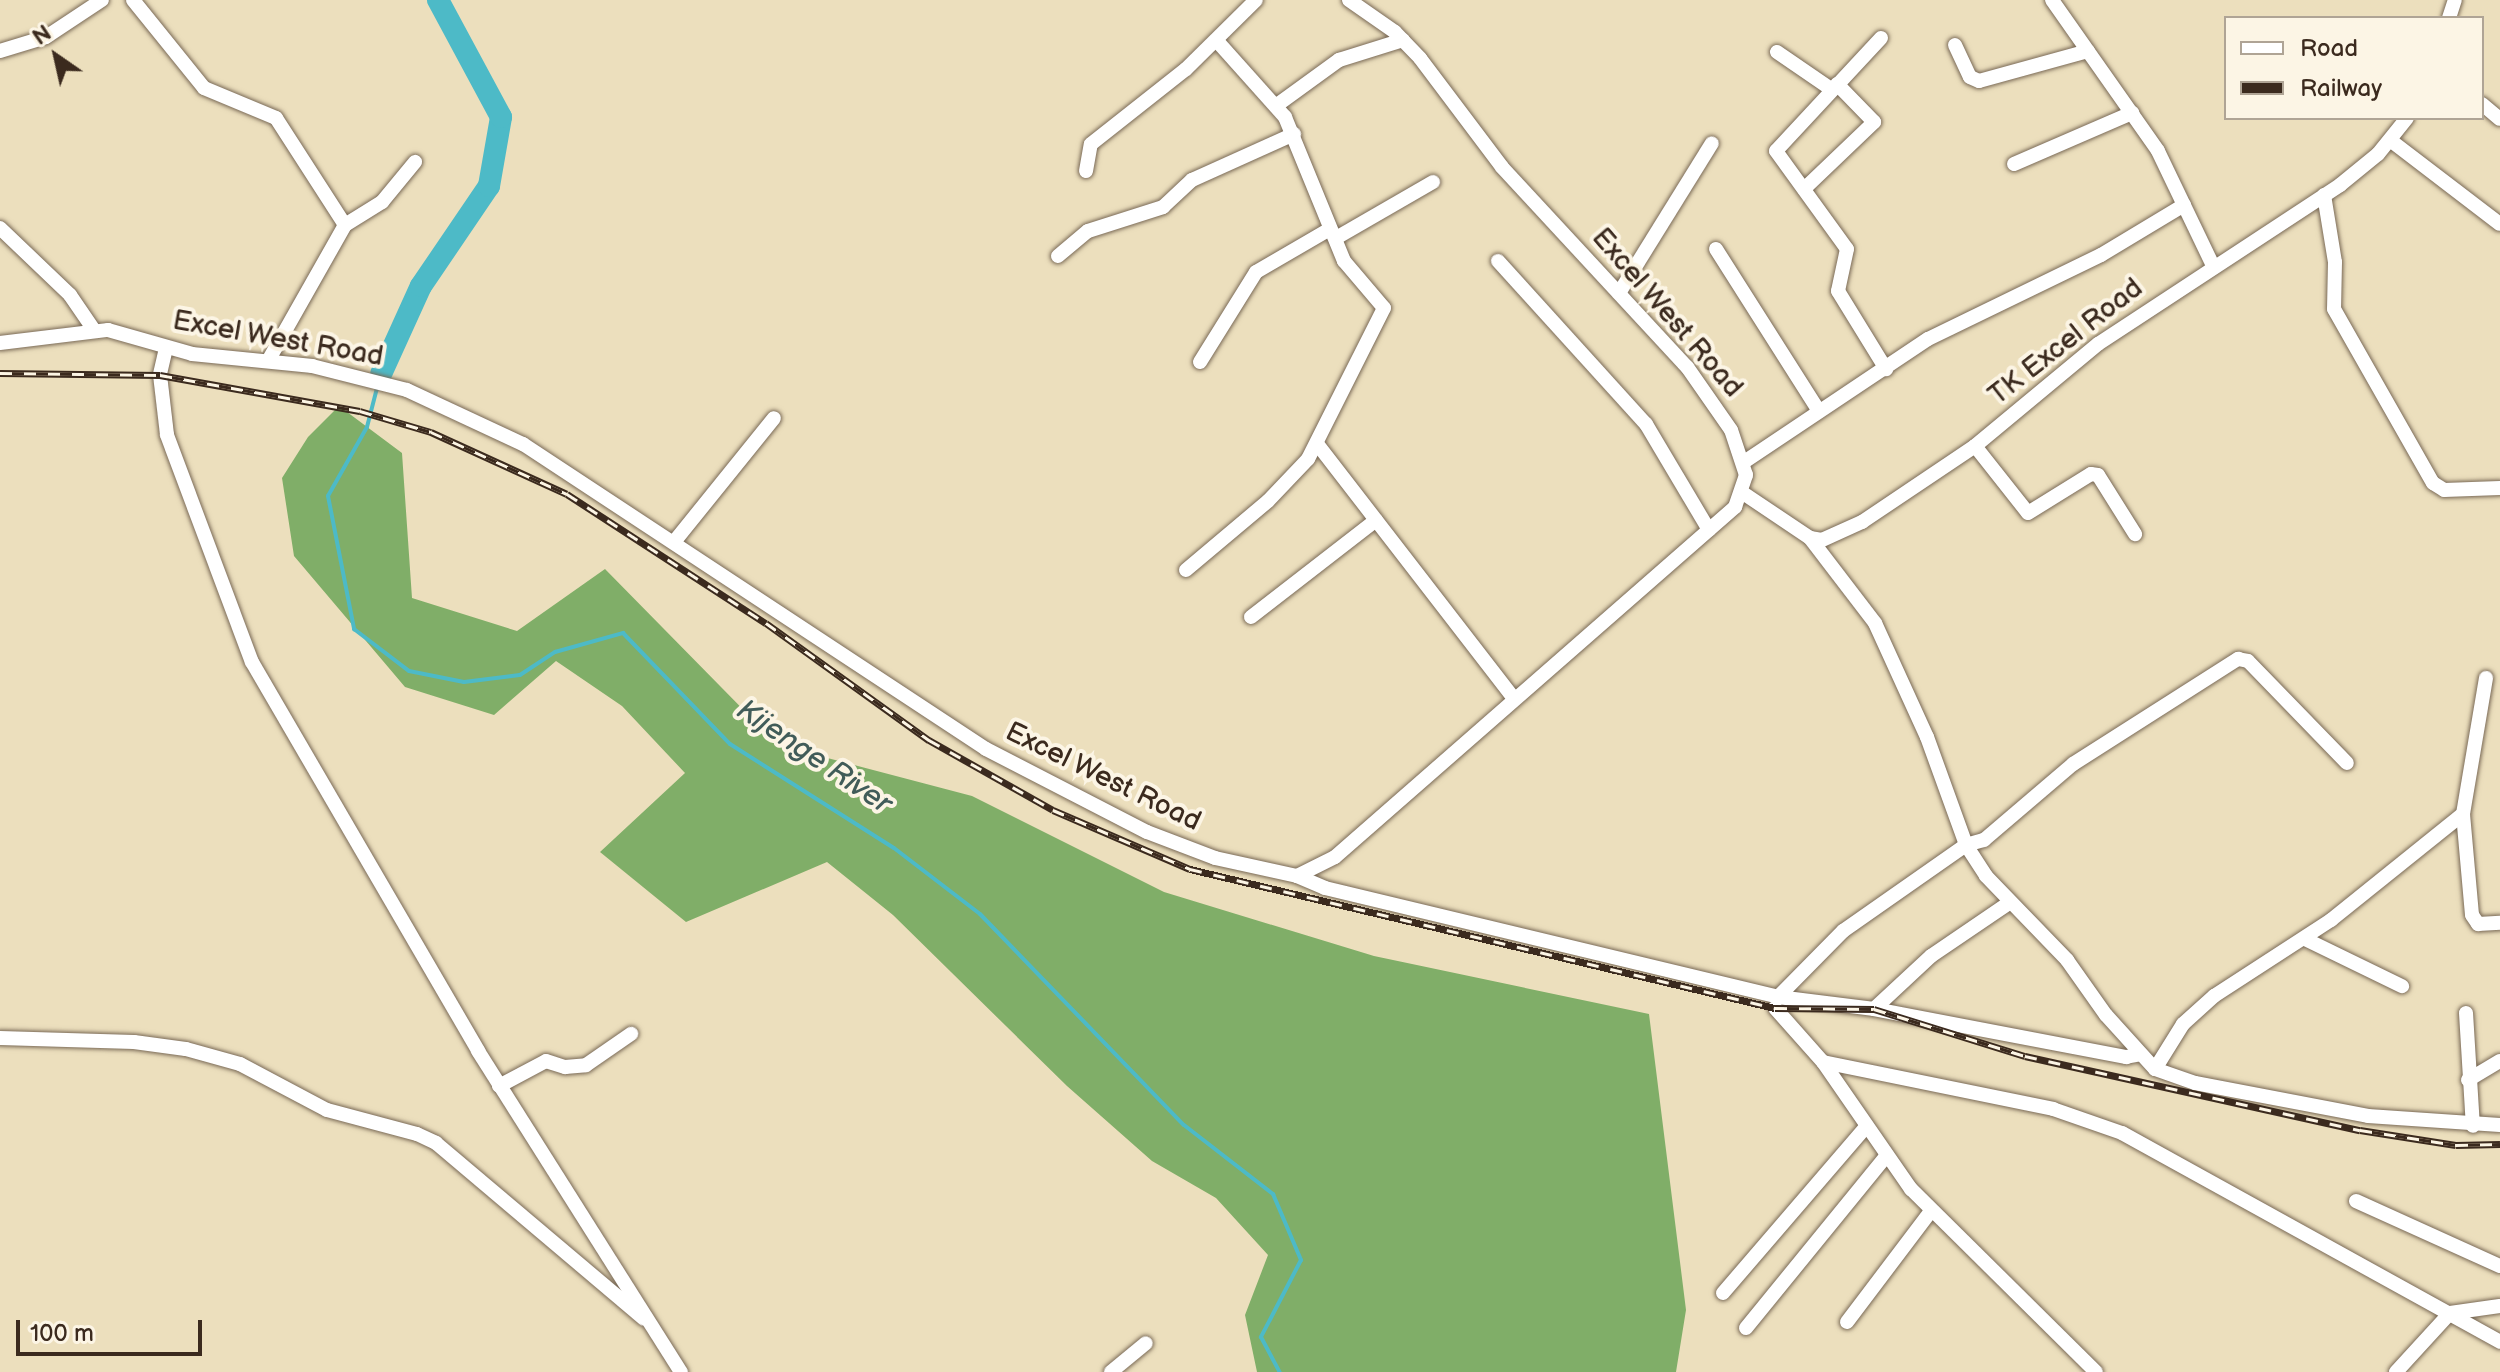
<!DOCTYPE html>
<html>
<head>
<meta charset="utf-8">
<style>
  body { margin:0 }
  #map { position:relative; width:2500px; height:1372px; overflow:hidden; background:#ecdfbd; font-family:"Balsamiq Sans",sans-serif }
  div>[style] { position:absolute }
  .forest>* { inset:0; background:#80ae68 }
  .stream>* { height:4px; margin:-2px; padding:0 2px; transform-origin:2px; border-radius:2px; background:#4dbac7 }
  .river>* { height:22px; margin:-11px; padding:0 11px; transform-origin:11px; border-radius:11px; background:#4dbac7 }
  .roads { filter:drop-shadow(0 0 2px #796956) drop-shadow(0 0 2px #796956) }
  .street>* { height:14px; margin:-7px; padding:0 7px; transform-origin:7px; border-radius:7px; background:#fff }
  .rail>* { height:7px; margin-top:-3.5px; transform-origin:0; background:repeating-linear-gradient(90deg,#fcf5e5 0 12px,#3b2a1e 0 24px); box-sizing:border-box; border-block:2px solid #3b2a1e }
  span { translate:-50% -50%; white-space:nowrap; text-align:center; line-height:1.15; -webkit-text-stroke:8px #fcf5e5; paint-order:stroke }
  .street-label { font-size:28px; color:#3b2a1e }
  .water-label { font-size:30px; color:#415c59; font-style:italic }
  .legend { position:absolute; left:2224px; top:16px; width:260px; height:104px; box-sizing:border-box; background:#fcf5e5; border:2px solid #afa495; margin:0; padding:10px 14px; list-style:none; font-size:24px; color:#3b2a1e }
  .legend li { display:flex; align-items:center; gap:16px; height:40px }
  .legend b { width:40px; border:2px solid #afa495 }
  .north { position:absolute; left:16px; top:16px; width:80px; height:80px; -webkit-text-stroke:6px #fcf5e5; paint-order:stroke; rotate:326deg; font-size:22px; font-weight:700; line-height:32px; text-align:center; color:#3b2a1e }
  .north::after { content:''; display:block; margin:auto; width:28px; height:36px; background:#3b2a1e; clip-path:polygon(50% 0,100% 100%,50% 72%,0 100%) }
  .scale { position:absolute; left:16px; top:1320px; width:186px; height:36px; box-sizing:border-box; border:4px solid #3b2a1e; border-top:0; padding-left:10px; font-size:24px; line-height:28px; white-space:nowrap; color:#3b2a1e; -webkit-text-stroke:6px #fcf5e5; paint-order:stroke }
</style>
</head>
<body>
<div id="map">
  <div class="forest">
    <div style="clip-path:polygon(339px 406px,402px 453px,412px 598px,517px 631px,605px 569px,778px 745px,972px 796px,1164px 892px,1374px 956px,1649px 1014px,1686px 1310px,1676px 1372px,1257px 1372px,1245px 1315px,1268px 1255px,1216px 1198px,1152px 1161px,1067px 1086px,893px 915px,827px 862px,686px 922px,600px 852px,685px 773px,622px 706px,556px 661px,494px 715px,405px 687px,294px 556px,282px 478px,308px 437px)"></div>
  </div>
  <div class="stream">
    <div style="left:377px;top:388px;width:40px;rotate:104.4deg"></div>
    <div style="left:367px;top:427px;width:79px;rotate:119.5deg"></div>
    <div style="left:328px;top:496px;width:136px;rotate:78.9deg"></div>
    <div style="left:354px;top:629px;width:69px;rotate:37.4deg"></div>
    <div style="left:409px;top:671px;width:56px;rotate:11.3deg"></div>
    <div style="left:464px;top:682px;width:56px;rotate:-7.1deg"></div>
    <div style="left:520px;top:675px;width:42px;rotate:-33.3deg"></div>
    <div style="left:555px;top:652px;width:71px;rotate:-15.6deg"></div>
    <div style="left:623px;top:633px;width:154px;rotate:46.1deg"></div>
    <div style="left:730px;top:744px;width:194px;rotate:32.4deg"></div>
    <div style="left:894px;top:848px;width:108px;rotate:37.5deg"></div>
    <div style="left:980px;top:914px;width:293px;rotate:46deg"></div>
    <div style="left:1184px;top:1125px;width:113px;rotate:37.8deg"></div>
    <div style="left:1273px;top:1194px;width:72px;rotate:67deg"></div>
    <div style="left:1301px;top:1260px;width:87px;rotate:117.5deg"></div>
    <div style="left:1261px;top:1337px;width:40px;rotate:62deg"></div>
  </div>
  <div class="river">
    <div style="left:381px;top:374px;width:97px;rotate:-65.6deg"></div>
    <div style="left:421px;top:286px;width:121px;rotate:-55.8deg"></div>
    <div style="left:489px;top:186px;width:70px;rotate:-80.1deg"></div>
    <div style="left:501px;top:117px;width:133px;rotate:-118.3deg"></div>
  </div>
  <div class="roads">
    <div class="street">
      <div style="left:133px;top:0;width:113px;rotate:51.1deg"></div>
      <div style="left:204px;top:88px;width:78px;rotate:22.6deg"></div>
      <div style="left:276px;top:118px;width:127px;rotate:57.2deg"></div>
      <div style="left:345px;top:225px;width:156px;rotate:119.5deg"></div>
      <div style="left:2052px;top:0;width:184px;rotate:54.9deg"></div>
      <div style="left:2158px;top:151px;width:127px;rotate:64.4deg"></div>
      <div style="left:2449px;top:18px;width:19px;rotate:-72deg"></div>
      <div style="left:1881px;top:38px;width:154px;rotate:132.9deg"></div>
      <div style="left:1776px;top:151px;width:121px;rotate:54.1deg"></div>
      <div style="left:1847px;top:249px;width:43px;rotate:102.1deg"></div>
      <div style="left:1838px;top:291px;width:92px;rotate:58.4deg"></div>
      <div style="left:1955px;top:45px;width:35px;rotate:65deg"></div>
      <div style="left:1970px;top:77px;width:10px;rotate:24deg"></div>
      <div style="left:1979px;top:81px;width:113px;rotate:-15.4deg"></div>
      <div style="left:0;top:51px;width:48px;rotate:-16.9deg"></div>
      <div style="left:46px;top:37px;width:67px;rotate:-33.5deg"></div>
      <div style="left:1777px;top:52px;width:65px;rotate:34.4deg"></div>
      <div style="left:2482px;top:104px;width:23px;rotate:40deg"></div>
      <div style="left:1277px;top:105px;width:77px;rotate:-36deg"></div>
      <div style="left:1339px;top:60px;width:67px;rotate:-17.4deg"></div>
      <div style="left:2390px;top:140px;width:138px;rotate:37.4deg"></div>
      <div style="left:2014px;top:164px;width:129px;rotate:-23.4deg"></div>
      <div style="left:1086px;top:171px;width:27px;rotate:-80deg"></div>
      <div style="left:1091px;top:144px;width:121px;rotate:-38.3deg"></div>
      <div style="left:1186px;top:69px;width:98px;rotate:-44.6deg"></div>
      <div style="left:1804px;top:189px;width:97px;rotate:-43.7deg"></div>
      <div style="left:1874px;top:122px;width:53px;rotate:-134.2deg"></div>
      <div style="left:2324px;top:195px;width:68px;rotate:80.7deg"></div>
      <div style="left:2335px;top:262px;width:47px;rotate:91.2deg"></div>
      <div style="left:2334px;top:309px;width:200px;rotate:60.4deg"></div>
      <div style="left:2433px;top:483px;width:13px;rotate:32deg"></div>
      <div style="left:2444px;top:490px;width:56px;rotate:-2deg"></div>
      <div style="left:345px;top:225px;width:44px;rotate:-31.9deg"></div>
      <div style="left:382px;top:202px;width:52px;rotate:-50.5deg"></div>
      <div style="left:0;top:228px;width:97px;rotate:43.7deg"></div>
      <div style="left:70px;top:295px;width:42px;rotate:55.6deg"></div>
      <div style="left:1336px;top:238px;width:112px;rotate:-30deg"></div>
      <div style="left:1716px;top:249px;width:192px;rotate:57.6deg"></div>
      <div style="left:1058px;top:256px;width:39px;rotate:-40deg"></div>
      <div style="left:1088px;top:231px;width:79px;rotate:-17.7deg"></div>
      <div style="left:1163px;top:207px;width:40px;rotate:-43deg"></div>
      <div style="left:1192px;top:180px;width:112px;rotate:-24.3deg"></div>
      <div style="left:1498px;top:261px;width:220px;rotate:47.8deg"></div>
      <div style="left:1646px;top:424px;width:123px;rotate:59.3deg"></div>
      <div style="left:1619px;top:293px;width:176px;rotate:-58.2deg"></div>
      <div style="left:0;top:343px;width:109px;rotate:-6.9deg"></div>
      <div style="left:108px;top:330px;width:87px;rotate:15.9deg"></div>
      <div style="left:192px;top:354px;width:121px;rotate:5.7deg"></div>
      <div style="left:312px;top:366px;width:98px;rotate:14.2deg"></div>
      <div style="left:407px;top:390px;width:128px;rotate:25deg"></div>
      <div style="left:523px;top:444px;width:554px;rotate:33.37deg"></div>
      <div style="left:986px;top:749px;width:181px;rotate:27.3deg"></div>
      <div style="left:1147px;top:832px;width:73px;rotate:20.9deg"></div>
      <div style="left:1215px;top:858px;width:84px;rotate:12.4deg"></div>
      <div style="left:1297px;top:876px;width:42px;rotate:-26.6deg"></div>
      <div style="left:1335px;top:857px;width:532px;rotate:-41.19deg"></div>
      <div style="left:1735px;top:507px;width:34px;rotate:-71deg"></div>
      <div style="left:1746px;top:475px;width:47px;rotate:-108.4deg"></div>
      <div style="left:1731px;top:430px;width:77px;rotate:-124.9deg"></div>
      <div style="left:1687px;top:367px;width:272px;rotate:-132.8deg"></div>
      <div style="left:1502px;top:167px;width:136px;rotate:-127deg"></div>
      <div style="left:1420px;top:58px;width:36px;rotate:-134deg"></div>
      <div style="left:1395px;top:32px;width:56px;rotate:-145.2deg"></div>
      <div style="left:166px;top:348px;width:28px;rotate:103deg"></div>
      <div style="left:160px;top:375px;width:60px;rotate:83.3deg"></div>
      <div style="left:167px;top:435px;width:242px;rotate:69.5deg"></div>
      <div style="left:252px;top:662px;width:450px;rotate:59.8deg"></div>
      <div style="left:478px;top:1051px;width:380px;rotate:57.7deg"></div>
      <div style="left:1200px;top:362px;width:106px;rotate:-58.1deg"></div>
      <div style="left:1256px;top:272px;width:86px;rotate:-30.2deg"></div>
      <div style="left:1318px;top:445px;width:321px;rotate:52.3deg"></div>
      <div style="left:1975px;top:446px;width:85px;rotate:51.7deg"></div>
      <div style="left:2028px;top:513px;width:74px;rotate:-31.8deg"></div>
      <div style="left:2091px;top:474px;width:7px;rotate:8deg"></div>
      <div style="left:2098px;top:475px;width:70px;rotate:57.9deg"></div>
      <div style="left:1744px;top:462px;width:221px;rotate:-33.8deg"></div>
      <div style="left:1928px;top:339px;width:192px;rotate:-25.9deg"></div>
      <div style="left:2101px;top:255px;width:97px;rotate:-31.1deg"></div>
      <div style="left:1743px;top:493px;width:81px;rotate:33.9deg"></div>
      <div style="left:1810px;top:538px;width:12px;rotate:9deg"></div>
      <div style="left:1822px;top:540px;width:44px;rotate:-24.2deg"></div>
      <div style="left:1862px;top:522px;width:136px;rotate:-33.9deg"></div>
      <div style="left:1975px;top:446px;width:160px;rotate:-39.7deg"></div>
      <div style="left:2098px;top:344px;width:290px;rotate:-33.3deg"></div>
      <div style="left:2340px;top:185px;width:49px;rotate:-39.2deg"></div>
      <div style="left:2378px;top:154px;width:46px;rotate:-51.1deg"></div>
      <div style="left:1810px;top:538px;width:107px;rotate:52.6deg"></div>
      <div style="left:1875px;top:623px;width:125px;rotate:65.5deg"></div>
      <div style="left:1927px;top:737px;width:115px;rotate:70.1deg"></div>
      <div style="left:1966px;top:845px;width:37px;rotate:57deg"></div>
      <div style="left:1986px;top:876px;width:117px;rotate:46deg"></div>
      <div style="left:2067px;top:960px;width:67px;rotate:54.7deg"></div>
      <div style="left:2106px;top:1015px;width:73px;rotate:47.8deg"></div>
      <div style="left:2155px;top:1069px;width:42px;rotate:19.3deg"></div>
      <div style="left:2195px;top:1083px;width:176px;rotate:10.8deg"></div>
      <div style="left:2368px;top:1116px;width:132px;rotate:3.9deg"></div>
      <div style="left:674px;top:542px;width:159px;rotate:-51.1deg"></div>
      <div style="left:1186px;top:570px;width:107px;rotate:-40.1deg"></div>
      <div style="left:1268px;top:501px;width:58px;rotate:-46.4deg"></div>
      <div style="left:1308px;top:459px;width:169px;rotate:-63.3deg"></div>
      <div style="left:1384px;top:308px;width:62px;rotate:-130.4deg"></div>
      <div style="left:1344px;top:261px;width:156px;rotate:-112.3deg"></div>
      <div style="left:1285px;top:117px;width:102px;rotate:-131.8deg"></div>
      <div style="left:1251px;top:617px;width:158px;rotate:-37.8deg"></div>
      <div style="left:2463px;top:814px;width:101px;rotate:84.9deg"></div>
      <div style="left:2472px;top:915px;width:11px;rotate:56deg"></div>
      <div style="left:2478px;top:924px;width:22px;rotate:-3deg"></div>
      <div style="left:1297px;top:876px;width:30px;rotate:23deg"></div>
      <div style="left:1325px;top:888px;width:466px;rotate:13.5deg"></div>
      <div style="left:1778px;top:997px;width:97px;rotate:7.1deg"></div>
      <div style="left:1874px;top:1009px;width:257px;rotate:10.8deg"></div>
      <div style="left:2126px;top:1057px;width:15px;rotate:-11deg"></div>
      <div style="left:2305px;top:939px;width:108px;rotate:25.9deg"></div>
      <div style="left:1778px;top:997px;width:93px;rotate:-45.4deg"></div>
      <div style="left:1843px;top:931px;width:150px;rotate:-35deg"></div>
      <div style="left:1966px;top:845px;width:19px;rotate:-16deg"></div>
      <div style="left:1984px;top:840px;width:117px;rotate:-40.5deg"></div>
      <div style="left:2073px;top:764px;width:196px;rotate:-32.5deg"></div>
      <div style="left:2238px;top:659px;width:10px;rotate:11deg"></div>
      <div style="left:2248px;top:661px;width:142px;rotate:45.9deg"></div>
      <div style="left:1775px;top:1008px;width:72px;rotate:48.4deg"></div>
      <div style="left:1823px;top:1062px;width:155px;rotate:55.3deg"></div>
      <div style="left:1911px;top:1189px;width:260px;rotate:44.7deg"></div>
      <div style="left:1874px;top:1009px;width:78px;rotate:-42.9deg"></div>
      <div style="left:1931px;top:956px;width:94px;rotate:-34.2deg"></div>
      <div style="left:2466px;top:1013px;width:113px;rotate:86.5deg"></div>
      <div style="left:0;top:1038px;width:134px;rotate:1.7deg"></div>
      <div style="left:134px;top:1042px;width:52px;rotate:7.7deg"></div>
      <div style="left:186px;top:1049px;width:56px;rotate:15.5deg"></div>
      <div style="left:240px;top:1064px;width:98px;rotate:27.9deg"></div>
      <div style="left:327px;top:1110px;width:93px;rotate:14.9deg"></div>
      <div style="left:417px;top:1134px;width:21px;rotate:25deg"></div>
      <div style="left:436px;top:1143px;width:272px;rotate:40.2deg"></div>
      <div style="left:1823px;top:1062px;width:235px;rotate:11.5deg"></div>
      <div style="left:2053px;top:1109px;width:73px;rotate:19.2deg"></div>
      <div style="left:2122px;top:1133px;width:432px;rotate:28.9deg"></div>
      <div style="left:2155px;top:1069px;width:53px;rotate:-58.1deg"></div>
      <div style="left:2183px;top:1024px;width:42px;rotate:-42.1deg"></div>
      <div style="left:2214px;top:996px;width:140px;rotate:-33deg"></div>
      <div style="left:2331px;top:920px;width:169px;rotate:-38.8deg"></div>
      <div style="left:2463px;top:814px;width:138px;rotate:-80.4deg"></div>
      <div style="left:2468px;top:1080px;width:37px;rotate:-31deg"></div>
      <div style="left:499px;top:1086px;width:53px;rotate:-28deg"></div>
      <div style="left:546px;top:1061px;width:20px;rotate:18deg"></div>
      <div style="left:565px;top:1067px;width:21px;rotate:-5deg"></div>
      <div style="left:586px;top:1065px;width:55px;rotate:-34.6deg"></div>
      <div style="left:2356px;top:1201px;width:158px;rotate:24.3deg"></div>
      <div style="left:1723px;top:1293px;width:219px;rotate:-49.3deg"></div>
      <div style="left:1847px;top:1322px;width:139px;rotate:-52.9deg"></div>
      <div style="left:1746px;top:1328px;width:223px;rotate:-50.8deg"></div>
      <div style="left:1111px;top:1372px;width:45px;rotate:-39.6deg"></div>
      <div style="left:2396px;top:1372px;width:80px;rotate:-47.5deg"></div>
      <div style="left:2450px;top:1313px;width:50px;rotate:-8deg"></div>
    </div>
  </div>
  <div class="rail">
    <div style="left:0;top:373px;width:160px;rotate:0.7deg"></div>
    <div style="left:160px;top:375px;width:203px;rotate:10.2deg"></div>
    <div style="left:360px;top:411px;width:74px;rotate:16.5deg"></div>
    <div style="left:431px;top:432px;width:149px;rotate:24.5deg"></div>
    <div style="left:567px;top:494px;width:237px;rotate:33deg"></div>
    <div style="left:766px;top:623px;width:201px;rotate:35.7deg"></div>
    <div style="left:929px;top:740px;width:142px;rotate:29.4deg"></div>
    <div style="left:1053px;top:810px;width:149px;rotate:23.3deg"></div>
    <div style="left:1190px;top:869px;width:601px;rotate:13.37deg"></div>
    <div style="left:1775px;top:1008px;width:99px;rotate:0.6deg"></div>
    <div style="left:1874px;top:1009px;width:158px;rotate:17.3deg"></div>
    <div style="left:2025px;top:1056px;width:343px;rotate:12.5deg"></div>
    <div style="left:2360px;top:1130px;width:97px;rotate:8.9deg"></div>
    <div style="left:2456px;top:1145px;width:44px;rotate:-1.3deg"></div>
  </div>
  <div class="street-label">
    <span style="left:1667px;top:313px;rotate:49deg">Excel West Road</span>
    <span style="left:278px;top:339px;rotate:10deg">Excel West Road</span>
    <span style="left:2066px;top:342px;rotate:-38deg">TK Excel Road</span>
    <span style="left:1103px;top:777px;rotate:26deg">Excel West Road</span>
  </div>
  <div class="water-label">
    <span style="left:814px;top:757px;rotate:34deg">Kijenge River</span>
  </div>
  <ul class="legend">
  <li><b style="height:10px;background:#fff"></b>Road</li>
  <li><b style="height:10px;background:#3b2a1e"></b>Railway</li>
  </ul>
  <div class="north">N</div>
  <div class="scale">100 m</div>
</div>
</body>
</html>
